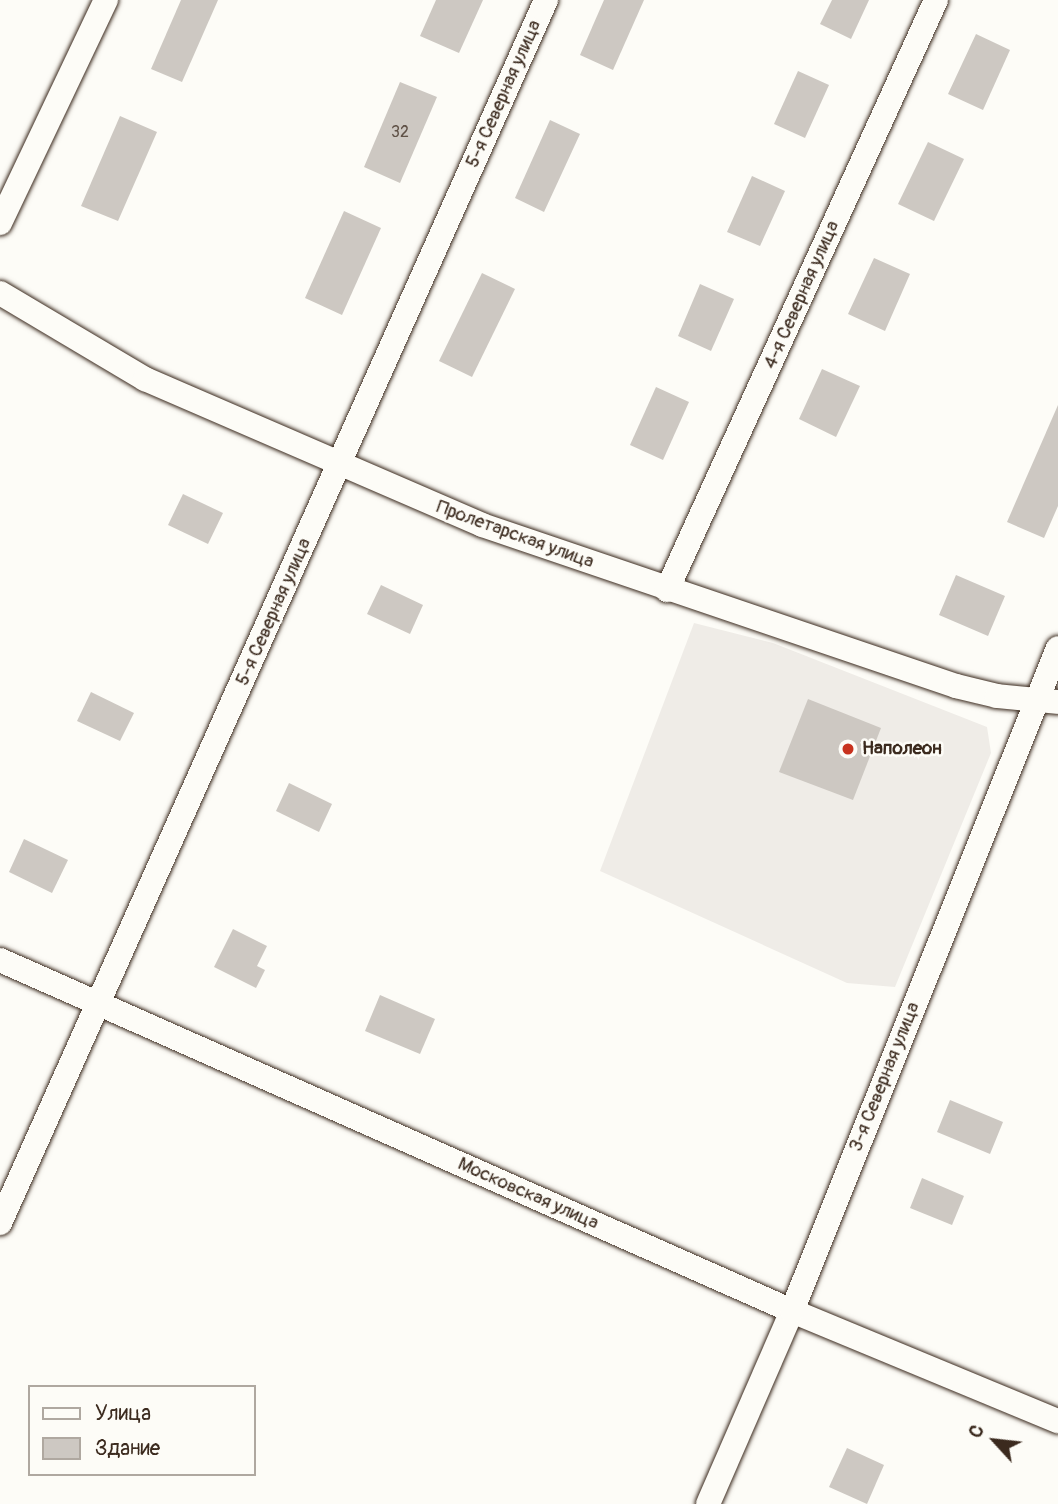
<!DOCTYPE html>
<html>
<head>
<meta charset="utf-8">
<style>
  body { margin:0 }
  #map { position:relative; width:1058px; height:1504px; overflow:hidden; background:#fdfcf7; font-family:Pangolin,sans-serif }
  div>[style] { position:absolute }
  .built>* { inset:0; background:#efece7 }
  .building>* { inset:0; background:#cdc8c2 }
  .roads { filter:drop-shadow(0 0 2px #3b2a1e) drop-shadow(0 0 2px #3b2a1e) }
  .street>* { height:24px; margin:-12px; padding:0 12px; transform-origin:12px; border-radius:12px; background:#fdfcf7 }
  .dots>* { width:19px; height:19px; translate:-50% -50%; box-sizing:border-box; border:4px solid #fdfcf7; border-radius:50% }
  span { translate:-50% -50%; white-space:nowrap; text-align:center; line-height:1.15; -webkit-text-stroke:5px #fdfcf7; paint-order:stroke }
  .number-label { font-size:16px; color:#605247 }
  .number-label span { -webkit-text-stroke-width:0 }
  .street-label { font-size:19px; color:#3b2a1e }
  .poi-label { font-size:19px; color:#3b2a1e; font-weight:700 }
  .left { translate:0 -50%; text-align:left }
  .legend { position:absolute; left:28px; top:1385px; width:228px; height:91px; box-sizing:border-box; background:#fdfcf7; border:2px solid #afa8a0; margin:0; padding:9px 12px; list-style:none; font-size:21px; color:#3b2a1e }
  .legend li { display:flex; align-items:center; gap:14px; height:35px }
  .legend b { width:35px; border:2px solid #afa8a0 }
  .north { position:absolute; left:960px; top:1406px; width:70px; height:70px; -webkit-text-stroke:5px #fdfcf7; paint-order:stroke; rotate:297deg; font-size:19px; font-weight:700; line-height:28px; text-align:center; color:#3b2a1e }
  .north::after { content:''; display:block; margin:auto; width:24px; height:32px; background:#3b2a1e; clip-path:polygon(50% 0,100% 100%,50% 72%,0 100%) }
</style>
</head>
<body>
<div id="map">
  <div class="built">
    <div style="clip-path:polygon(694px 623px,773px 643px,987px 727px,991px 753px,895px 987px,847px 983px,600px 871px)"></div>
  </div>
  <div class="building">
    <div style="clip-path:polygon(181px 0,218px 0,182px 82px,151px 69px)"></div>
    <div style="clip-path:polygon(436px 0,483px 0,459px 53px,420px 36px)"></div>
    <div style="clip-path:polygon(604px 0,644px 0,613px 70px,580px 55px)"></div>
    <div style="clip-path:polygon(832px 0,869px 0,851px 39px,820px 24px)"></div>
    <div style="clip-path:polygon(976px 34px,1010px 50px,983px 110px,948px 94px)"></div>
    <div style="clip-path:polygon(798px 71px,829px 85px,805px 138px,774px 124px)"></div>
    <div style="clip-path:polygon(400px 82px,437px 97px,400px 183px,364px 167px)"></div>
    <div style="clip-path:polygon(120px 116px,157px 132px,118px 221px,81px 206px)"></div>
    <div style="clip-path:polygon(550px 120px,580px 134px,544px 212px,515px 198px)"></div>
    <div style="clip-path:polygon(928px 142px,964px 159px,934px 221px,898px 204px)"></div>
    <div style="clip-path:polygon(752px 176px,785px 191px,760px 246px,727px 232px)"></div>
    <div style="clip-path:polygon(344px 211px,381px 228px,342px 315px,305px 298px)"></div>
    <div style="clip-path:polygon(874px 258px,910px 274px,885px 331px,848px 314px)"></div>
    <div style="clip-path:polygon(482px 273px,515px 289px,472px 377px,439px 361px)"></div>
    <div style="clip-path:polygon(700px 284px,734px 299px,711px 351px,678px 336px)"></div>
    <div style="clip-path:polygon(822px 369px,860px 386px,836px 437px,799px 419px)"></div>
    <div style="clip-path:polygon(656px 387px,689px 402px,663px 460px,630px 445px)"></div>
    <div style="clip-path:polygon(1058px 405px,1058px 506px,1044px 538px,1007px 522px)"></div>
    <div style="clip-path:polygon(183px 494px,223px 513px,208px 544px,168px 525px)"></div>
    <div style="clip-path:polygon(956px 575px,1005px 596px,988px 636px,939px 615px)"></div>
    <div style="clip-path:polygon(381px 585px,423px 605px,410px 634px,367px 614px)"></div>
    <div style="clip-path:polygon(91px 692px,134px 713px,120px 741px,77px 721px)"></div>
    <div style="clip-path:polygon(808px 699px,881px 728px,853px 800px,779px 772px)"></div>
    <div style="clip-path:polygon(289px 783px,332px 804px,319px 832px,276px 811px)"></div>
    <div style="clip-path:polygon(24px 839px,68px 860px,52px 893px,9px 872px)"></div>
    <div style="clip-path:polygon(233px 929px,267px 946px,257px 966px,265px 970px,256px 988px,214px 967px)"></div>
    <div style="clip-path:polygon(380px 995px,435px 1019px,420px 1054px,365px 1031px)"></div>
    <div style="clip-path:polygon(950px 1100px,1003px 1122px,990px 1154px,937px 1132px)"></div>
    <div style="clip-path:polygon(922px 1178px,964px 1196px,952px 1225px,910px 1208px)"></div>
    <div style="clip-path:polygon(847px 1448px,884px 1465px,867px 1504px,829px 1487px)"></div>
  </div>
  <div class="roads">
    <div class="street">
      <div style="left:0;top:223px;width:247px;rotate:-64.6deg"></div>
      <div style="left:0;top:293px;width:169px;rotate:30.7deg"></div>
      <div style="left:145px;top:379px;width:367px;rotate:23.4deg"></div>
      <div style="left:482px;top:525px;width:501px;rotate:18.76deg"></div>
      <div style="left:956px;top:686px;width:42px;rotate:13.7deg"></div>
      <div style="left:997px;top:696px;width:61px;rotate:5.6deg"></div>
      <div style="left:667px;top:590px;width:648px;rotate:-65.49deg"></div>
      <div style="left:0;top:960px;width:866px;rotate:23.9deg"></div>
      <div style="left:792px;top:1311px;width:288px;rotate:22.5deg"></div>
      <div style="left:0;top:1223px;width:1339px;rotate:-65.94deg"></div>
      <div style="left:708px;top:1504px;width:210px;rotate:-66.5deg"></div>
      <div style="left:792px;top:1311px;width:714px;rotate:-68.14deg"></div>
    </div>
  </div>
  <div class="dots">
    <div style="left:848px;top:749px;background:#c8321e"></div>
  </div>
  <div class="number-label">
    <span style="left:400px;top:132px">32</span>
  </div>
  <div class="street-label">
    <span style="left:504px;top:94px;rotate:-66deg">5-я Северная улица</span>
    <span style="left:802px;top:295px;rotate:-66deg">4-я Северная улица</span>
    <span style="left:515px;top:535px;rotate:20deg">Пролетарская улица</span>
    <span style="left:274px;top:612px;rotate:-66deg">5-я Северная улица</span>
    <span style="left:885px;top:1077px;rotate:-68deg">3-я Северная улица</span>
    <span style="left:528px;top:1194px;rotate:24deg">Московская улица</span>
  </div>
  <div class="poi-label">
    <span class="left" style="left:862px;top:749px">Наполеон</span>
  </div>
  <ul class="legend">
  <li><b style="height:9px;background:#fdfcf7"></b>Улица</li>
  <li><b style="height:19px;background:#cdc8c2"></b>Здание</li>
  </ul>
  <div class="north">С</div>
</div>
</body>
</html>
